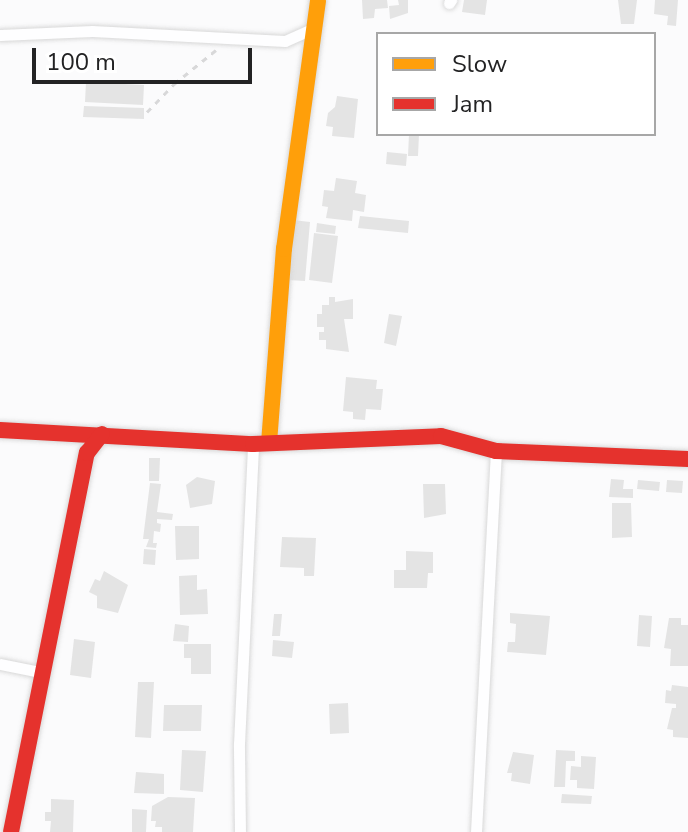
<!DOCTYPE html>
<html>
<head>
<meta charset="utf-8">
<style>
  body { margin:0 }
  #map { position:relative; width:688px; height:832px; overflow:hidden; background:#fbfbfc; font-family:"Nunito Sans",sans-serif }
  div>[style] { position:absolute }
  .building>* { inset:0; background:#e4e4e4 }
  .path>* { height:3px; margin-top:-1.5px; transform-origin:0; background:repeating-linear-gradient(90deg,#d8d8d9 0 6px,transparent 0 12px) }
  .roads { filter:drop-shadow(0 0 2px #d8d8d8) drop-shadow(0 0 2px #d8d8d8) }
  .street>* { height:11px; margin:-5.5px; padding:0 5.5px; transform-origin:5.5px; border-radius:5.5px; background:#fefeff }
  .slow>* { height:16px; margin:-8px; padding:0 8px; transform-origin:8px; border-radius:8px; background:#ff9f0a }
  .jam>* { height:16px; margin:-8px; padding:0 8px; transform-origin:8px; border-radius:8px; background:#e5322d }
  span { translate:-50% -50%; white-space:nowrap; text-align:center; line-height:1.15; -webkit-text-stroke:6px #fff; paint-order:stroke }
  .legend { position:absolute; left:376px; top:32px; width:280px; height:104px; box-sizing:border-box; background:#fff; border:2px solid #a7a7a7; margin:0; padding:10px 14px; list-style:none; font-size:24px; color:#232324 }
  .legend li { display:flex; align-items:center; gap:16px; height:40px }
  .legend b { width:40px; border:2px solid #a7a7a7 }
  .scale { position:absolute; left:32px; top:48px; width:220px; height:36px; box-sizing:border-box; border:4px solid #232324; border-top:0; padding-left:10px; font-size:24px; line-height:28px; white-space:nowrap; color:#232324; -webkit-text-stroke:6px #fff; paint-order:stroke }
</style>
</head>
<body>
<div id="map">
  <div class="building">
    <div style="clip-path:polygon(362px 0,387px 0,388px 8px,375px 9px,374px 18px,363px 19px)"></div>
    <div style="clip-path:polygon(398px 0,408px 0,408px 13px,390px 19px,389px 6px,399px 5px)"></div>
    <div style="clip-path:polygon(464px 0,487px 0,485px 15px,462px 12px)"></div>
    <div style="clip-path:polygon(618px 0,637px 0,634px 24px,621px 24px)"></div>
    <div style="clip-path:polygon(655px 0,678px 0,676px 26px,667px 25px,668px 16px,654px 14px)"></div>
    <div style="clip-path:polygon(86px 82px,144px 85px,143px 105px,85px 102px)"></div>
    <div style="clip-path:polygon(337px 96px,358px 99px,354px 138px,332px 136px,333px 127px,326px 126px,328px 113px,335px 107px)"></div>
    <div style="clip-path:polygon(84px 106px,144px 108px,144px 119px,83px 117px)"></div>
    <div style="clip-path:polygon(409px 134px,419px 134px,418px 156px,408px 156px)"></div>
    <div style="clip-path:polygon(387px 152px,407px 154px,406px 166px,386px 164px)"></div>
    <div style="clip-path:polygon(336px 178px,357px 181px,355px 193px,366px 195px,364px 212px,353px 210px,352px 221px,326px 218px,328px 207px,322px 206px,324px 190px,334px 191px)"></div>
    <div style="clip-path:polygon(360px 216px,409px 221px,408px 233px,358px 228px)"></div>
    <div style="clip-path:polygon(293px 220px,310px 222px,305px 281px,288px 280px)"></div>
    <div style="clip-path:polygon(317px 223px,336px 226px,335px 234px,316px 232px)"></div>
    <div style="clip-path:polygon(314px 233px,338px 236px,332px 283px,309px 280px)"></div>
    <div style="clip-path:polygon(329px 297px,335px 297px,335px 302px,353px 299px,353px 319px,344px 319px,349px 352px,326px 349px,326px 340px,319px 340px,319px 332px,324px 332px,324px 327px,317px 327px,317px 314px,322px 314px,322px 305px,329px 305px)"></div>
    <div style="clip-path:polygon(389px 314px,402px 316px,396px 346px,384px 343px)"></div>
    <div style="clip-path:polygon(346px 377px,377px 380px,376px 389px,383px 389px,381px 410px,366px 409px,365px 420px,353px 419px,353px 412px,343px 411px)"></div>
    <div style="clip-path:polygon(149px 458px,160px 458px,159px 481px,149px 481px)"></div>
    <div style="clip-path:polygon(197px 477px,215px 481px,212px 504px,190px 508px,186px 485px)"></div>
    <div style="clip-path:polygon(611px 479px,624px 480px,623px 489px,633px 489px,633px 498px,609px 497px)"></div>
    <div style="clip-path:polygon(638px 480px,660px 482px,659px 491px,637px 489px)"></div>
    <div style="clip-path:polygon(667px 480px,683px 481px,682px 493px,666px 492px)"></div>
    <div style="clip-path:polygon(150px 483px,161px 484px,157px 512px,173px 514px,172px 520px,157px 519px,157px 523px,161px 524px,160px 532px,154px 531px,153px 543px,157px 543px,156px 548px,146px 547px,149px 539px,143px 539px)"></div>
    <div style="clip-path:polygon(423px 484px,445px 484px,446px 514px,424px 518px)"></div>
    <div style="clip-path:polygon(612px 503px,631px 503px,632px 537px,612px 538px)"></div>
    <div style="clip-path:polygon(175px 526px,199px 526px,199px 559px,176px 560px)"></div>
    <div style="clip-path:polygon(282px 537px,316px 538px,314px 576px,304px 576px,304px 568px,280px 567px)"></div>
    <div style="clip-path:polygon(144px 549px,156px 550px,155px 565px,143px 564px)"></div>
    <div style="clip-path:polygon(406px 551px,433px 552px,433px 573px,428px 573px,427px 588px,394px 588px,394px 570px,406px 570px)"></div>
    <div style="clip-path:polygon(104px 571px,128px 585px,118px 613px,97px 608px,97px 596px,89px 592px,95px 579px,100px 581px)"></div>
    <div style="clip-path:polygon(197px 575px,197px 590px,207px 589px,208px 614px,180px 615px,179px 576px)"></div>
    <div style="clip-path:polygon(510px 613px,550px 616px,546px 655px,507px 652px,508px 642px,515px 642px,516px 624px,510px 623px)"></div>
    <div style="clip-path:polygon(274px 614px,282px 614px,280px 636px,272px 636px)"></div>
    <div style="clip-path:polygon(639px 615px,652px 616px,650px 647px,637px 646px)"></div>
    <div style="clip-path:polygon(669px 618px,681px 618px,681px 625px,688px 625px,688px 666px,670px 666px,671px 649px,664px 648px)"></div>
    <div style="clip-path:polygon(175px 624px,189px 626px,188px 642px,173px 641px)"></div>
    <div style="clip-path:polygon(74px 639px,95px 642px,91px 678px,70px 675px)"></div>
    <div style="clip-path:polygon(273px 640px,294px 642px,292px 658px,272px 656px)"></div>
    <div style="clip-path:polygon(184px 644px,211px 644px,211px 674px,191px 674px,191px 658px,184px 658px)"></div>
    <div style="clip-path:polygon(138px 682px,154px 682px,151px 738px,135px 737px)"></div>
    <div style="clip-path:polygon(672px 685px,688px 687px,688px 738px,673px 737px,673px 730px,667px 729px,672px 708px,676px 708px,676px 704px,665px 703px,666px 690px,671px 691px)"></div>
    <div style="clip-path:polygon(348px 703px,349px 733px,330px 734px,329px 704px)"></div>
    <div style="clip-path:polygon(164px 705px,202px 705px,201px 731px,163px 731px)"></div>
    <div style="clip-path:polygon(182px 750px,206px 751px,203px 792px,180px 790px)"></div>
    <div style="clip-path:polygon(556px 750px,575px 751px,575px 761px,566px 761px,565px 787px,554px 787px)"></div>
    <div style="clip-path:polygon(513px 752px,534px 755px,530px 784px,511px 781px,512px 773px,507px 773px)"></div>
    <div style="clip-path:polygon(581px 756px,596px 757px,594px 789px,577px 788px,577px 780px,570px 780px,571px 766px,581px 767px)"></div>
    <div style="clip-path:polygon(136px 772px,164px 774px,164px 794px,134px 793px)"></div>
    <div style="clip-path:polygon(562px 794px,592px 796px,591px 804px,561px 803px)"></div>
    <div style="clip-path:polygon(168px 797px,195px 798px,193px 832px,162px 832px,162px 827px,155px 827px,156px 821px,151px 821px,152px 806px)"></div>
    <div style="clip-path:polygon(51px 799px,74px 800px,73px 832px,50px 832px,51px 821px,45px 821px,45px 812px,51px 812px)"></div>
    <div style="clip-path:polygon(132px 809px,147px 810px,146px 832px,132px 832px)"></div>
  </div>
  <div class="path">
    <div style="left:147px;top:112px;width:39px;rotate:-46deg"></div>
    <div style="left:174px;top:84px;width:54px;rotate:-39deg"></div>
  </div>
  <div class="roads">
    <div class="street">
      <div style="left:449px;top:3px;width:4px;rotate:-56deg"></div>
      <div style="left:0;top:35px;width:92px;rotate:-2.5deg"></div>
      <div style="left:92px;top:31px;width:193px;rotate:3deg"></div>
      <div style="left:285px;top:41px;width:30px;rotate:-24deg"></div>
      <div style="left:0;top:664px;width:41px;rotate:11.3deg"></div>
      <div style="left:240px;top:832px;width:88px;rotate:-90.7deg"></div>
      <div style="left:239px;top:744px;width:300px;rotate:-87.3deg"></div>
      <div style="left:476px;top:832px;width:382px;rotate:-87deg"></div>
    </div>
    <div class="slow">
      <div style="left:269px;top:443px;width:195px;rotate:-85.6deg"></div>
      <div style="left:284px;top:249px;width:251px;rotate:-82.2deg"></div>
    </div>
    <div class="jam">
      <div style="left:0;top:430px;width:253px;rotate:3.2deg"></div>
      <div style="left:253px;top:444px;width:188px;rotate:-2.4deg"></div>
      <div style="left:441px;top:436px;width:57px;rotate:15.3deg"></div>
      <div style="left:496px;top:451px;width:192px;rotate:2.4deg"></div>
      <div style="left:11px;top:832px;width:387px;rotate:-78.7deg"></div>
      <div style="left:87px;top:453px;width:24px;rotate:-52deg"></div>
    </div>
  </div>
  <ul class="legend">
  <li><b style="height:10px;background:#ff9f0a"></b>Slow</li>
  <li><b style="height:10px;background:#e5322d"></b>Jam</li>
  </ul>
  <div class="scale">100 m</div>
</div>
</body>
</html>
